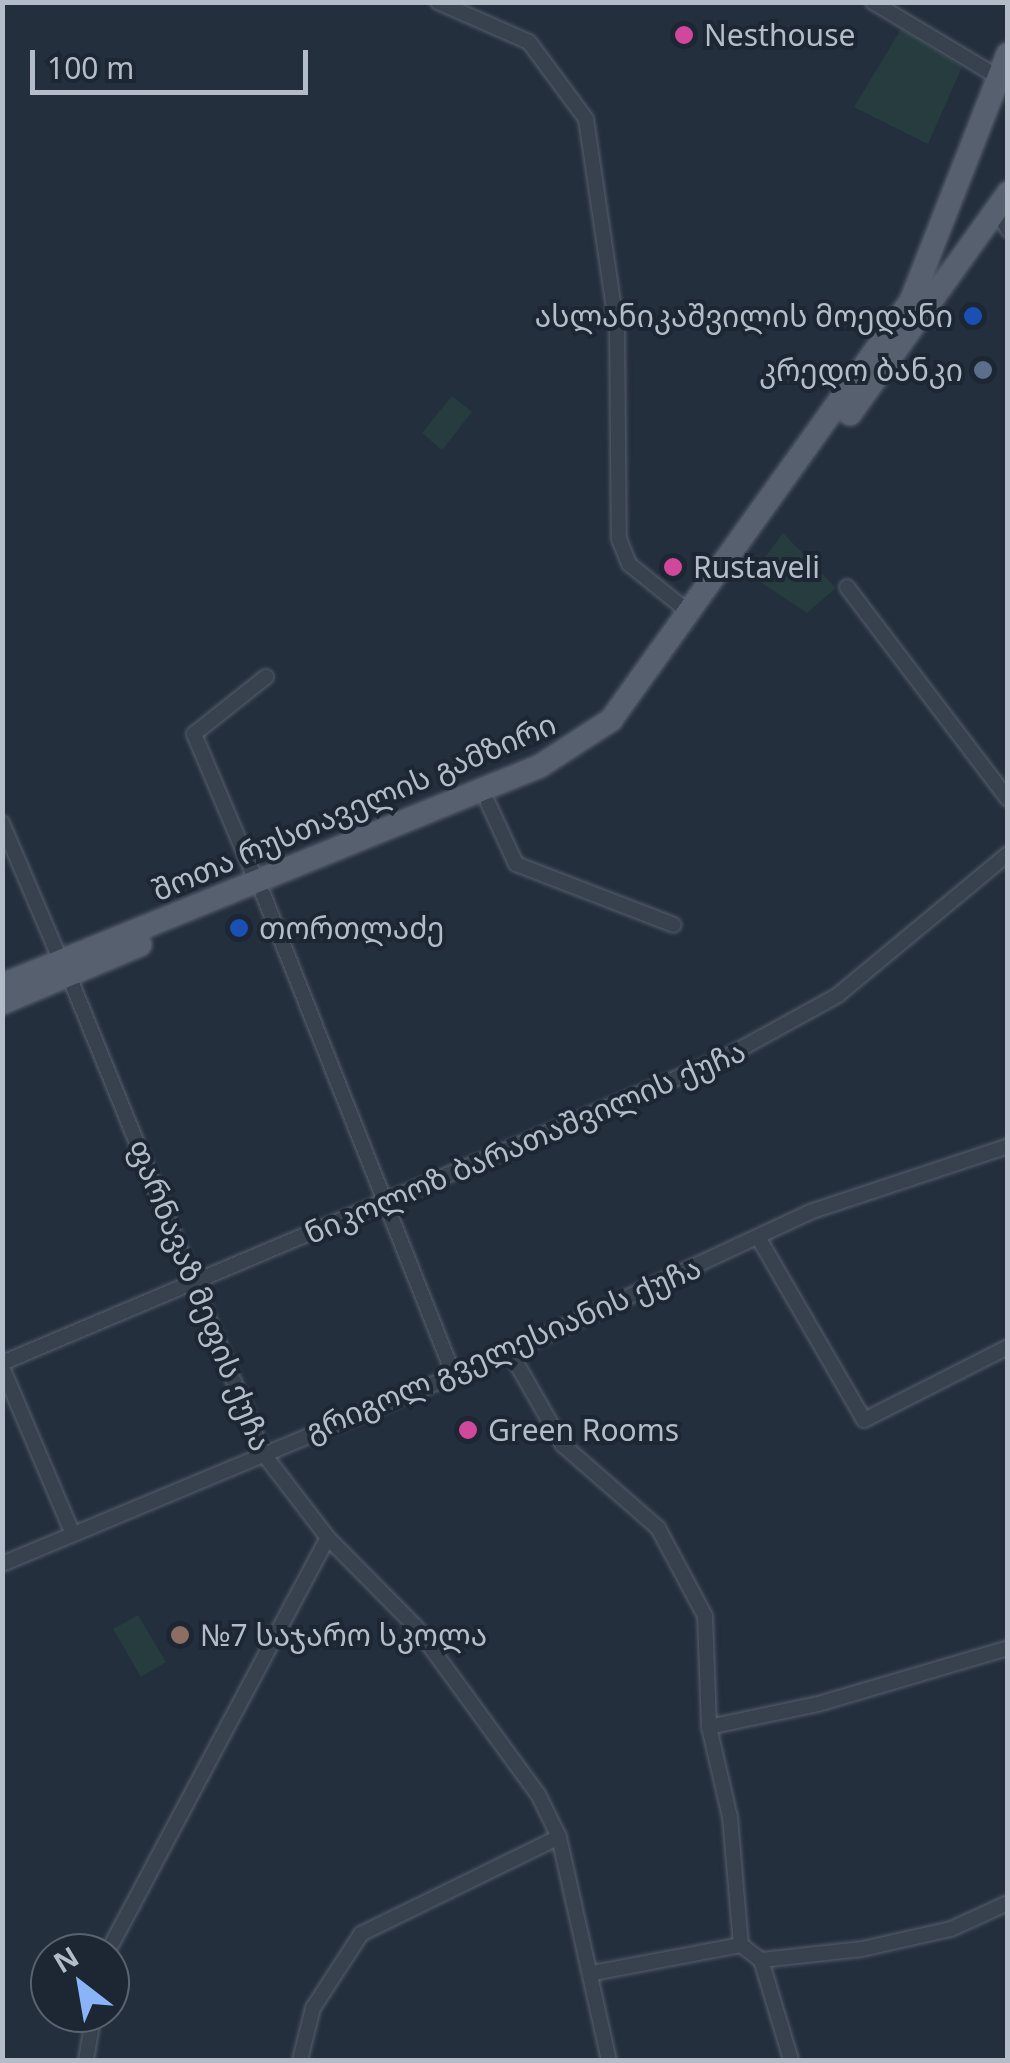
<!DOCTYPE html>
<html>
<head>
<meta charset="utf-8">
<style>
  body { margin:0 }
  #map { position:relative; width:1010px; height:2063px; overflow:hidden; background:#242f3e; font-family:"Noto Sans","Noto Sans Georgian",sans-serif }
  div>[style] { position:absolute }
  .green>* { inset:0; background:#263c3f }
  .roads { filter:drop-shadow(0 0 2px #565f6c) drop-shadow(0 0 2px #565f6c) }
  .minor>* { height:14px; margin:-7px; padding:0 7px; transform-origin:7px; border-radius:7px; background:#38414e }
  .primary>* { height:22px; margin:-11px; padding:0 11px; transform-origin:11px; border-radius:11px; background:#56606e }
  .dots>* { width:28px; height:28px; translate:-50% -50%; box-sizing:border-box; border:5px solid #1d2633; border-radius:50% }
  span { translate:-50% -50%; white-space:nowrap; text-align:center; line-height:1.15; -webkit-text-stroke:8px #1d2633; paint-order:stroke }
  .poi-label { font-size:30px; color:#b4bcc9 }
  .left { translate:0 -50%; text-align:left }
  .right { translate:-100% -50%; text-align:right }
  .street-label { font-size:30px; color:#b4bcc9 }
  .frame { position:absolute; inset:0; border:5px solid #b4bcc9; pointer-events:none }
  .north { position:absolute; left:30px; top:1933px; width:100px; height:100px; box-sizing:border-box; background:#1d2633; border:2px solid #59626f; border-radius:50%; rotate:329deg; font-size:28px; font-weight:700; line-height:40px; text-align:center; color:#b4bcc9 }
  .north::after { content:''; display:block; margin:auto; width:35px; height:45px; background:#8ab4f8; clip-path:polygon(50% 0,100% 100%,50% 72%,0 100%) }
  .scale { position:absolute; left:30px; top:50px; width:278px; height:45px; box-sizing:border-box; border:5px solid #b4bcc9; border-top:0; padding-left:12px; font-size:30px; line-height:35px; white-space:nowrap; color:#b4bcc9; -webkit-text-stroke:8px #1d2633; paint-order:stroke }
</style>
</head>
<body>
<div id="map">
  <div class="green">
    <div style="clip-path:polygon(901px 29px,962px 67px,928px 144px,854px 107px)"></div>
    <div style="clip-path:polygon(452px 396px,472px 412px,442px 450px,422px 433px)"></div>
    <div style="clip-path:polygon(783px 533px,836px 588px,807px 613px,751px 576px)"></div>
    <div style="clip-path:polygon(138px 1615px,166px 1662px,141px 1677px,113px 1629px)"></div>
  </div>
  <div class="roads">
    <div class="minor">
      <div style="left:438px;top:2px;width:99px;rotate:23.7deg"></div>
      <div style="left:529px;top:42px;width:96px;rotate:53.5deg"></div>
      <div style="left:586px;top:119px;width:211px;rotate:81.6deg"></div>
      <div style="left:617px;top:328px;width:211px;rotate:89.5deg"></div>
      <div style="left:619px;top:539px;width:27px;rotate:68deg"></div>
      <div style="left:629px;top:564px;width:80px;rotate:38.9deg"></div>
      <div style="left:873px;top:2px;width:144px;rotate:31deg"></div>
      <div style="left:996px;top:208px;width:25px;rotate:61deg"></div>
      <div style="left:847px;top:587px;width:266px;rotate:52.8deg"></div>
      <div style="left:488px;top:803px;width:67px;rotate:65.3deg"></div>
      <div style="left:516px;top:864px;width:169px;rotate:21.1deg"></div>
      <div style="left:2px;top:823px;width:150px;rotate:66.9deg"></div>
      <div style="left:257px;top:883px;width:162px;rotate:-112.9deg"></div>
      <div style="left:194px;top:734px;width:92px;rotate:-38.4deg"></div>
      <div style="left:263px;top:894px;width:515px;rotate:68.36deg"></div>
      <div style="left:69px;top:976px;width:515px;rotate:67.87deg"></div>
      <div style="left:263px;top:1453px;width:107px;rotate:52.6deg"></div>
      <div style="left:328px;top:1538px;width:125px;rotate:45.3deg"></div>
      <div style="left:416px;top:1627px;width:207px;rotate:53.9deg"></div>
      <div style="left:538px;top:1794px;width:48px;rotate:64deg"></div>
      <div style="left:559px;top:1837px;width:229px;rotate:77.4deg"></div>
      <div style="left:758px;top:1237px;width:211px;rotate:59.9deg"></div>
      <div style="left:864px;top:1420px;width:161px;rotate:-26.9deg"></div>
      <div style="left:510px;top:1352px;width:107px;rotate:60.3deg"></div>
      <div style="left:563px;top:1445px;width:126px;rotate:41.1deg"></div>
      <div style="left:658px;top:1528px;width:100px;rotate:61.9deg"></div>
      <div style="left:705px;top:1616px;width:111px;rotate:87.9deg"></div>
      <div style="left:709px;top:1727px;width:92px;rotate:76.9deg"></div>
      <div style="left:730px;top:1817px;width:128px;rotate:85.1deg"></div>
      <div style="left:2px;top:1363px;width:784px;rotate:-22.9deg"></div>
      <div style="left:724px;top:1058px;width:130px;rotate:-28.9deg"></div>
      <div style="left:838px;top:995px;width:221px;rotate:-39.7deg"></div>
      <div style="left:2px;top:1367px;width:181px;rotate:67deg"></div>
      <div style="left:2px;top:1564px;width:550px;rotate:-22.65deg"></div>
      <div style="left:510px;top:1352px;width:331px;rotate:-25deg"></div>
      <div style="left:810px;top:1212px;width:209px;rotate:-18.4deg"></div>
      <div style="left:709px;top:1727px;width:111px;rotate:-11.9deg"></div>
      <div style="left:818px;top:1704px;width:198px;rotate:-16.4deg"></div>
      <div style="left:107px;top:1953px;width:470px;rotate:-62deg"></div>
      <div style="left:761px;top:1960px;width:104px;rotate:73.3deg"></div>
      <div style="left:593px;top:1973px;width:151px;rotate:-10.7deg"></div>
      <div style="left:741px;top:1945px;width:25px;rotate:37deg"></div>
      <div style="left:761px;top:1960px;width:102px;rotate:-6.2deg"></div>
      <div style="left:862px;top:1949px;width:91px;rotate:-12.7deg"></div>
      <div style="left:951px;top:1929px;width:63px;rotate:-24.5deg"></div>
      <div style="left:86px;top:2060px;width:48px;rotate:-80.3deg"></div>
      <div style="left:300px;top:2060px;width:54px;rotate:-76deg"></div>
      <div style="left:313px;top:2008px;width:88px;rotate:-57deg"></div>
      <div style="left:361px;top:1934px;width:220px;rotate:-26.1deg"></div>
    </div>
    <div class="primary">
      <div style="left:850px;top:414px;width:272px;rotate:-54.4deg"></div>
      <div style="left:2px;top:985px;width:581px;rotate:-22.15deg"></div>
      <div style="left:540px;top:766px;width:85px;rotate:-32.9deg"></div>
      <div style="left:611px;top:720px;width:515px;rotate:-54.4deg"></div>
      <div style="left:911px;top:301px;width:265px;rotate:-68.6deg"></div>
      <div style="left:2px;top:1003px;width:150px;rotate:-22.8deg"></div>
    </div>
  </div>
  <div class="dots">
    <div style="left:684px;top:35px;background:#d1479c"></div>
    <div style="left:973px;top:316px;background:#1a4fb4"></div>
    <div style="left:983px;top:370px;background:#5c6f8a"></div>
    <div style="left:673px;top:567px;background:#d1479c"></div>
    <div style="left:239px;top:928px;background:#1a4fb4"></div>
    <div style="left:468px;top:1430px;background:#d1479c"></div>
    <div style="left:180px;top:1635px;background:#8d6e63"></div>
  </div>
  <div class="poi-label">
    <span class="left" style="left:704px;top:35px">Nesthouse</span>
    <span class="right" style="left:953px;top:316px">ასლანიკაშვილის მოედანი</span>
    <span class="right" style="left:963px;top:370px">კრედო ბანკი</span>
    <span class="left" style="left:693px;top:567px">Rustaveli</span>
    <span class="left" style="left:259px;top:928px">თორთლაძე</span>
    <span class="left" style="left:488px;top:1430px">Green Rooms</span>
    <span class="left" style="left:200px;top:1635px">№7 საჯარო სკოლა</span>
  </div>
  <div class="street-label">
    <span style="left:354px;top:807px;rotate:-23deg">შოთა რუსთაველის გამზირი</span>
    <span style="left:525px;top:1142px;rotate:-23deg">ნიკოლოზ ბარათაშვილის ქუჩა</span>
    <span style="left:200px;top:1295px;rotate:68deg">ფარნავაზ მეფის ქუჩა</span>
    <span style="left:503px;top:1349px;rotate:-23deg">გრიგოლ გველესიანის ქუჩა</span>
  </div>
  <div class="frame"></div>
  <div class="north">N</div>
  <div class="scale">100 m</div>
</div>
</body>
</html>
